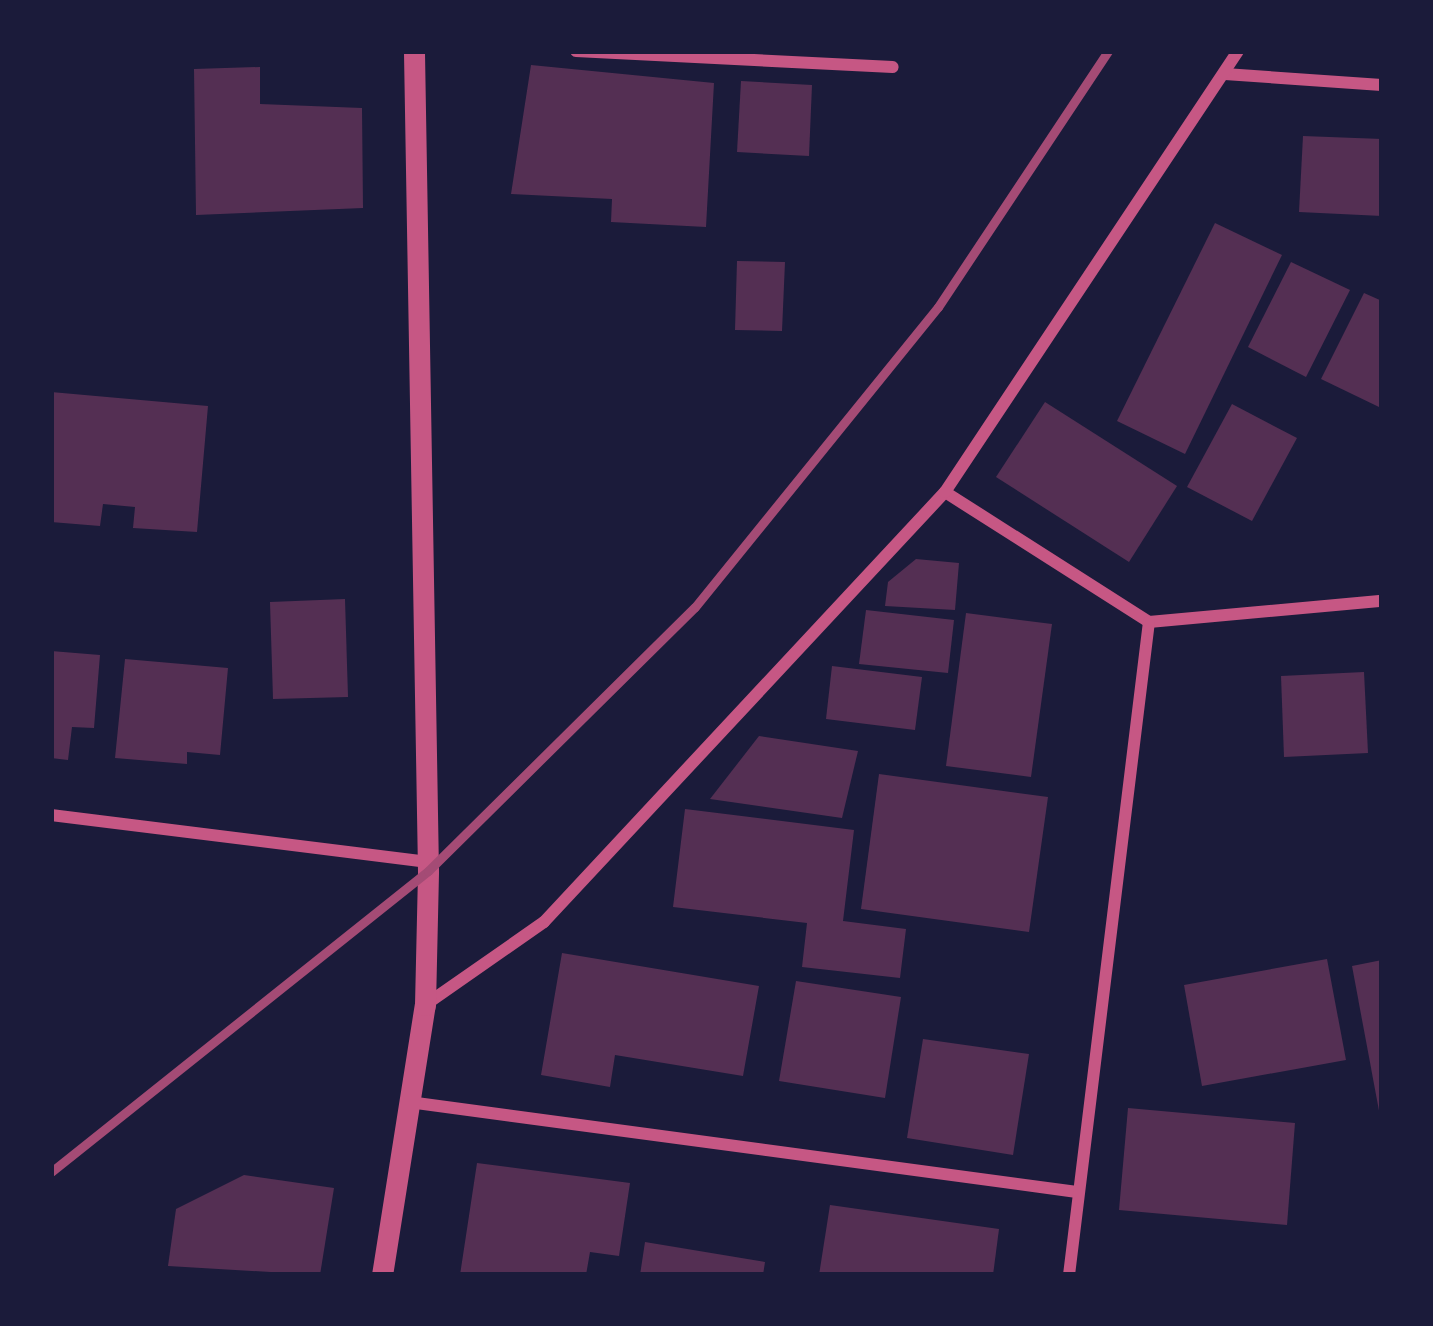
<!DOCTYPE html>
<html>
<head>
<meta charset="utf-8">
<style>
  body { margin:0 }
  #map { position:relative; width:1433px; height:1326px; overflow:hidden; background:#1b1b3a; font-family:Karla,sans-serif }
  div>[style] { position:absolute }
  .building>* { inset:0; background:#542f53 }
  .minor>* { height:12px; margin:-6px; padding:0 6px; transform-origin:6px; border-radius:6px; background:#c65784 }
  .tertiary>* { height:21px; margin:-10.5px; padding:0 10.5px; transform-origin:10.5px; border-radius:10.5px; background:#c65784 }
  .rail>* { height:9px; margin:-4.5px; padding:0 4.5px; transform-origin:4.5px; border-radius:4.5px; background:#a44b75 }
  span { translate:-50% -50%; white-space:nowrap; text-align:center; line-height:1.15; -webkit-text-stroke:12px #1b1b3a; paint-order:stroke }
  .frame { position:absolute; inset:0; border:54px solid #1b1b3a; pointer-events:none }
</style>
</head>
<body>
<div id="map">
  <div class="building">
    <div style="clip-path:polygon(531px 65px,714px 83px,706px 227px,611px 222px,612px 199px,511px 194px)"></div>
    <div style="clip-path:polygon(260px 67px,260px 104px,362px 108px,363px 208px,196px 215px,194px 69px)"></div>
    <div style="clip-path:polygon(741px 81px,812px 85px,809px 156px,737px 152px)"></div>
    <div style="clip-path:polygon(1303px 136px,1382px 139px,1382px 216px,1299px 212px)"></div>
    <div style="clip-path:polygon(1215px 223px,1282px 255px,1185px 454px,1117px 421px)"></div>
    <div style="clip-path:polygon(737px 261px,785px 262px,782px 331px,735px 330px)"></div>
    <div style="clip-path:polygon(1291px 262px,1350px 290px,1306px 377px,1248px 347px)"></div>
    <div style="clip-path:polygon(1364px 293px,1382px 301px,1379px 407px,1321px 379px)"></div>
    <div style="clip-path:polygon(51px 392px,208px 406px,197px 532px,133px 528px,135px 507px,103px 504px,100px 526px,51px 522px)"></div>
    <div style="clip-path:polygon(1045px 402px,1177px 486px,1129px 562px,996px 477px)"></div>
    <div style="clip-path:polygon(1232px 404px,1297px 438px,1252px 521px,1187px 487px)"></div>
    <div style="clip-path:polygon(916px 559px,959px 563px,955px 610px,885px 606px,888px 582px)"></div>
    <div style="clip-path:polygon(345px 599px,348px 697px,273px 699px,270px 602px)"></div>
    <div style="clip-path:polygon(866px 610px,954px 620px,948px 673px,859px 664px)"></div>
    <div style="clip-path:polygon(966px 613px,1052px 624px,1031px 777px,946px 766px)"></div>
    <div style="clip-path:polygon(51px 651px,100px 655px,94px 728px,72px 727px,68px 760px,51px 758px)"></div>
    <div style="clip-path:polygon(125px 659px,228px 668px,220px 755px,187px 752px,187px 764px,115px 758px)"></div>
    <div style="clip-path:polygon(832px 666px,922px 677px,915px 730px,826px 719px)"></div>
    <div style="clip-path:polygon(1364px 672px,1368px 753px,1284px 757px,1281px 676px)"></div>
    <div style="clip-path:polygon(759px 736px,858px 751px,842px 818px,710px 799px)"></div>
    <div style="clip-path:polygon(879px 774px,1048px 797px,1029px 932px,861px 909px)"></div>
    <div style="clip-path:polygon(685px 809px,854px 830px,843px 921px,906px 929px,900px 978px,802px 967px,807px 923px,673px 907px)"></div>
    <div style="clip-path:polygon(562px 953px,759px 986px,743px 1076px,615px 1055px,610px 1087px,541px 1075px)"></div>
    <div style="clip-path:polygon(1327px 959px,1346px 1060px,1202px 1086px,1184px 985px)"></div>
    <div style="clip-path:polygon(1382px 960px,1382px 1116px,1380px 1116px,1352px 966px)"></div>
    <div style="clip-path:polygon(796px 981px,901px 997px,885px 1098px,779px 1081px)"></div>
    <div style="clip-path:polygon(923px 1039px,1029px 1054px,1013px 1155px,907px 1138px)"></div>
    <div style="clip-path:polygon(1128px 1108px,1295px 1123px,1287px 1225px,1119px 1210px)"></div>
    <div style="clip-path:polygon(477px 1163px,630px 1183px,619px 1256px,590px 1252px,586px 1275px,460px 1275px)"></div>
    <div style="clip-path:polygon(244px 1175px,334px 1188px,320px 1275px,168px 1266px,176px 1209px)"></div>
    <div style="clip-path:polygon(830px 1205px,999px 1229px,993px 1275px,819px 1275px)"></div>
    <div style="clip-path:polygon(645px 1242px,765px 1262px,763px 1275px,640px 1275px)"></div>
  </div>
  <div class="minor">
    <div style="left:576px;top:51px;width:317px;rotate:2.9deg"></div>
    <div style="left:1225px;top:74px;width:157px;rotate:4deg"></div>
    <div style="left:945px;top:492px;width:242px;rotate:32.5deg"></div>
    <div style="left:1149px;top:622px;width:234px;rotate:-5.2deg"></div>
    <div style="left:51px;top:815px;width:380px;rotate:7.1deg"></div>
    <div style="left:425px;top:1005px;width:145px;rotate:-34.9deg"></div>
    <div style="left:544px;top:922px;width:588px;rotate:-47deg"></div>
    <div style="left:945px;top:492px;width:529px;rotate:-56.4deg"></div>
    <div style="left:409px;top:1102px;width:674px;rotate:7.67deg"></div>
    <div style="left:1069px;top:1275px;width:658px;rotate:-83.02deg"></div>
  </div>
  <div class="tertiary">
    <div style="left:382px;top:1275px;width:273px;rotate:-81deg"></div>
    <div style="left:425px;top:1005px;width:134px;rotate:-88.7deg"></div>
    <div style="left:428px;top:871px;width:820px;rotate:-90.98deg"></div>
  </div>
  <div class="rail">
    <div style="left:51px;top:1172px;width:482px;rotate:-38.6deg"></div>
    <div style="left:428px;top:871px;width:375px;rotate:-44.7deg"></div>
    <div style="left:695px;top:607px;width:386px;rotate:-51deg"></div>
    <div style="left:938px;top:307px;width:307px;rotate:-56.4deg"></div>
  </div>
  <div class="frame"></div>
</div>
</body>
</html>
